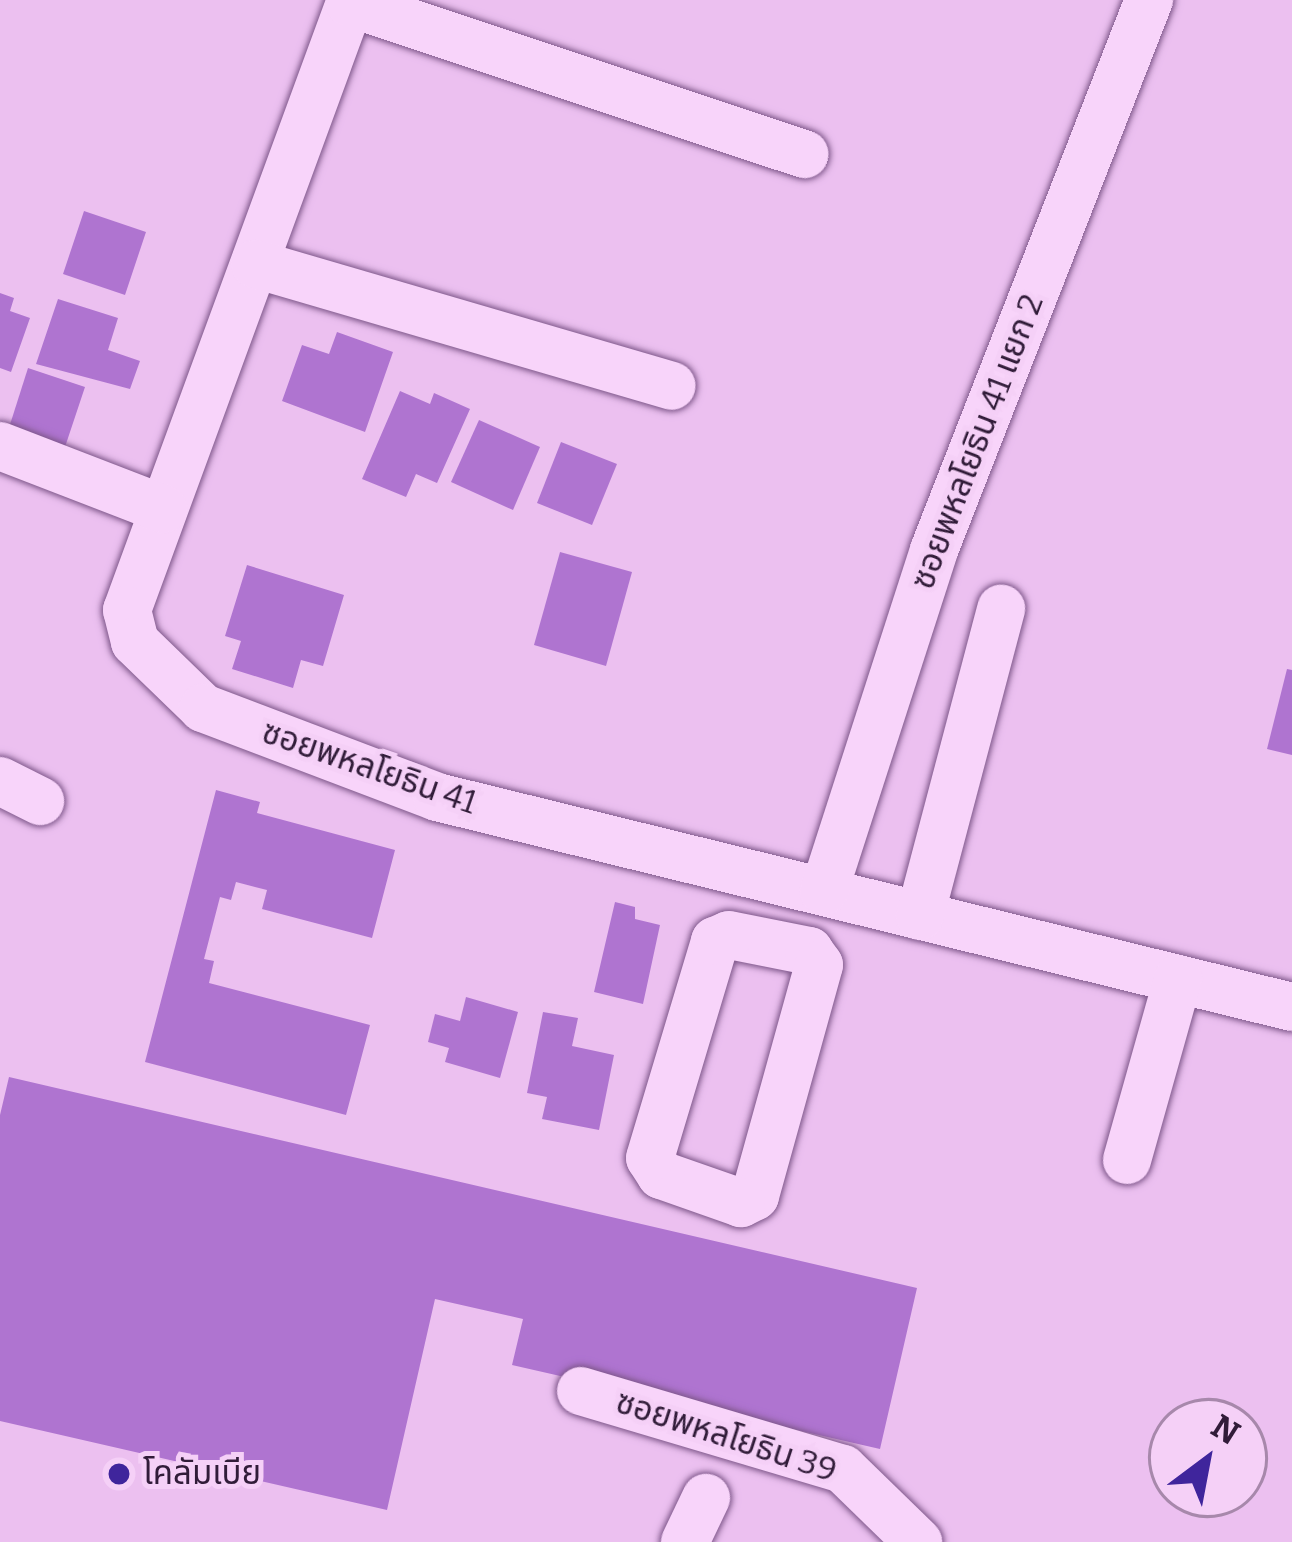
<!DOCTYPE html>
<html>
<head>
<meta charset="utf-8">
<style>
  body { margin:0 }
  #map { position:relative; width:1292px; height:1542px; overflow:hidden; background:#ecc0f0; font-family:Bitter,"Noto Sans Thai",serif }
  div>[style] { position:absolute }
  .building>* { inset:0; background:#af74d0 }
  .roads { filter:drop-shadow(0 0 3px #7e578a) drop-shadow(0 0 3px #7e578a) }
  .minor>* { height:48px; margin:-24px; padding:0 24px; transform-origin:24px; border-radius:24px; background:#f8d4fa }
  .dots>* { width:33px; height:33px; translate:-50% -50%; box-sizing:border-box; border:6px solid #f5d0f7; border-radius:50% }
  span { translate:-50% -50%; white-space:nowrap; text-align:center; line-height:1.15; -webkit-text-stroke:10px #f5d0f7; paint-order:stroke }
  .street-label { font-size:33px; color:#311c39 }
  .poi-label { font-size:33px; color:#311c39 }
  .left { translate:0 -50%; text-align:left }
  .north { position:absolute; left:1148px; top:1398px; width:120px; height:120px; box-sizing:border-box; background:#f5d0f7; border:3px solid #a788ab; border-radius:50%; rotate:32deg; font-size:33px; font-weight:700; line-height:48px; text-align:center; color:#311c39 }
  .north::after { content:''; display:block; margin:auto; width:42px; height:54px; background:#3f259c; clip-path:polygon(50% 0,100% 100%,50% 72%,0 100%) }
</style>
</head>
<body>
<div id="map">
  <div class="building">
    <div style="clip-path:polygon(84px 211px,146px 232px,125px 295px,63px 274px)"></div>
    <div style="clip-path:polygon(0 293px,14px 298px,10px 311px,30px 318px,11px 372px,0 368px)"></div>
    <div style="clip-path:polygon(58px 299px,118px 318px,108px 350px,140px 361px,130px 389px,36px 364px)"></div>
    <div style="clip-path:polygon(337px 332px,393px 352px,365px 432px,282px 401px,302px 345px,329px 354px)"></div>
    <div style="clip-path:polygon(28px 368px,85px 387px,63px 453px,7px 434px)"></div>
    <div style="clip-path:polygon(400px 391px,430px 404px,434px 393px,470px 409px,437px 483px,416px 474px,406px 497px,362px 479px)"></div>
    <div style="clip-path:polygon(479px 420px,540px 447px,513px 510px,451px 482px)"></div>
    <div style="clip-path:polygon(561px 442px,617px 464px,592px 525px,537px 503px)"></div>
    <div style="clip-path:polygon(560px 552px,632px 572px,606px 666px,534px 645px)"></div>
    <div style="clip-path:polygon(247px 565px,344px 595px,323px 666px,301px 660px,293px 688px,232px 669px,241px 641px,225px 636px)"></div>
    <div style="clip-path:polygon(1287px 669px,1292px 670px,1292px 755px,1267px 749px)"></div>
    <div style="clip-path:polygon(216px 790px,260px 802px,257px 813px,395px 850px,372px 938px,262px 909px,267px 890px,236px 882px,231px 900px,220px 897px,204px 959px,214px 961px,209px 983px,370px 1025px,346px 1115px,145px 1062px)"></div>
    <div style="clip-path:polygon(615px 902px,635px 907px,635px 919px,660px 925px,643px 1004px,594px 992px)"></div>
    <div style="clip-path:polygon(466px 997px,518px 1012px,500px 1078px,445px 1062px,449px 1048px,428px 1042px,435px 1014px,460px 1021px)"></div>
    <div style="clip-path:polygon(543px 1012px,578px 1018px,572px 1046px,614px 1055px,599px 1130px,542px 1119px,547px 1097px,527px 1093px)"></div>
    <div style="clip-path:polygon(9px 1077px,917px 1288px,880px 1449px,512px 1365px,523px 1319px,435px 1299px,387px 1510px,0 1421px,0 1115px)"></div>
  </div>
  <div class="roads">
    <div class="minor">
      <div style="left:351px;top:0;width:650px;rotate:110.16deg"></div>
      <div style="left:127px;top:610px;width:33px;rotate:76deg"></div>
      <div style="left:135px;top:642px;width:95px;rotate:44.1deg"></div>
      <div style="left:203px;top:708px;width:250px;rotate:20.8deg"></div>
      <div style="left:437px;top:797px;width:880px;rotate:13.8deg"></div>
      <div style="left:350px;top:3px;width:479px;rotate:18.4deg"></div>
      <div style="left:255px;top:264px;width:434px;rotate:16.3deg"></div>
      <div style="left:0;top:446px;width:175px;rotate:21.1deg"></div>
      <div style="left:0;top:781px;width:45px;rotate:26.6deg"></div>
      <div style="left:824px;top:891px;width:358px;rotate:-72.1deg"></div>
      <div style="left:934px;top:550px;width:591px;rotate:-68.65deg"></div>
      <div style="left:920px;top:916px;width:318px;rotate:-75.2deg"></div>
      <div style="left:729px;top:935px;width:82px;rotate:11.3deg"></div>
      <div style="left:809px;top:951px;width:17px;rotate:54deg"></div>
      <div style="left:819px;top:965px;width:240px;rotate:105.5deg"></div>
      <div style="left:755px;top:1196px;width:16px;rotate:153deg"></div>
      <div style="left:741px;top:1203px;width:85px;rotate:-160.7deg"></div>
      <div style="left:661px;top:1175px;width:20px;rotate:-123deg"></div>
      <div style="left:650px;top:1158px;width:227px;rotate:-73.3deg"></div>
      <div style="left:715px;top:941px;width:15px;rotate:-23deg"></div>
      <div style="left:1127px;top:1160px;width:188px;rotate:-74.3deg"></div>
      <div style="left:581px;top:1391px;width:273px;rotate:16.6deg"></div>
      <div style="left:843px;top:1469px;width:105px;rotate:44.2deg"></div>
      <div style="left:685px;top:1542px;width:49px;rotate:-64.5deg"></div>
    </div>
  </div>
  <div class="dots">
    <div style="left:119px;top:1474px;background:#3f259c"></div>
  </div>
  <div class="street-label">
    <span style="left:978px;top:442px;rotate:-69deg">ซอยพหลโยธิน 41 แยก 2</span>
    <span style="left:369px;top:768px;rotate:19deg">ซอยพหลโยธิน 41</span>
    <span style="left:726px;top:1437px;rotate:18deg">ซอยพหลโยธิน 39</span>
  </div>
  <div class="poi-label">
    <span class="left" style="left:143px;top:1474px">โคลัมเบีย</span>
  </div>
  <div class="north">N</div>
</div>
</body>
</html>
